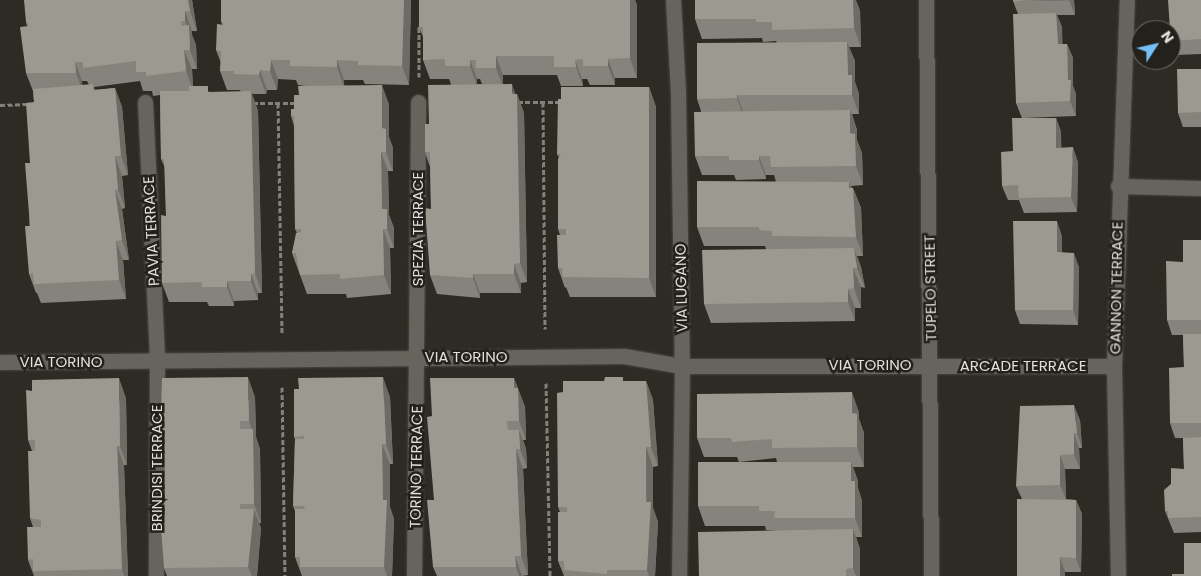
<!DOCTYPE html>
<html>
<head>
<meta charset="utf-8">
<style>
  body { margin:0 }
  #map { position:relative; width:1201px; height:576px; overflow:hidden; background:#2d2b24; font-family:Poppins,sans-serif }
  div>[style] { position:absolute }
  .path>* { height:3px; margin-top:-1.5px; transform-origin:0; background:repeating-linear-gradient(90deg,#82817b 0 5px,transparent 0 7.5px) }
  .roads { filter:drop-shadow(0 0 1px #4a4943) drop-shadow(0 0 1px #4a4943) }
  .street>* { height:15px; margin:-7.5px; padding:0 7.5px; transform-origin:7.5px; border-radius:7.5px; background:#66645c }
  .wall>* { inset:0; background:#85847c }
  .shaded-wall>* { inset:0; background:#6c6b65 }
  .building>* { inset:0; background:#9b9990 }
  span { translate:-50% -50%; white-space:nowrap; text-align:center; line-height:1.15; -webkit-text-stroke:5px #23211b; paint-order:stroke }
  .street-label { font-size:15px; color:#e0dfdb }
  .north { position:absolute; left:1131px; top:20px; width:50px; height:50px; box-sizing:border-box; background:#23211b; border:1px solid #6f6d68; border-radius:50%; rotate:55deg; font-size:14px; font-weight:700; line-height:20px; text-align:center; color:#e0dfdb }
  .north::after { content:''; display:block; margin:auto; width:18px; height:22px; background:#74c0f6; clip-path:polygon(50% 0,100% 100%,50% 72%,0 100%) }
</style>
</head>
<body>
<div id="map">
  <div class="path">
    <div style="left:419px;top:77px;width:51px;rotate:-90deg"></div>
    <div style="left:518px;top:102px;width:44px"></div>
    <div style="left:543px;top:102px;width:227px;rotate:89.5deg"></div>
    <div style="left:253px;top:103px;width:44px"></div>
    <div style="left:278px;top:103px;width:230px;rotate:89deg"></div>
    <div style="left:0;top:105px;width:29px;rotate:-2deg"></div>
    <div style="left:546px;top:383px;width:193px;rotate:88.8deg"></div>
    <div style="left:282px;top:387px;width:189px;rotate:89.1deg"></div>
  </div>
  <div class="roads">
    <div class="street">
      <div style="left:673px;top:0;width:93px;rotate:86.9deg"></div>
      <div style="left:678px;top:93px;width:273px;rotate:89.2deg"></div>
      <div style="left:682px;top:366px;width:210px;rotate:90.8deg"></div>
      <div style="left:926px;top:0;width:576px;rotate:89.5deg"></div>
      <div style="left:145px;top:102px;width:259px;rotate:87.3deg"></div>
      <div style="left:157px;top:361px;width:215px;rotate:90.3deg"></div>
      <div style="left:1118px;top:186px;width:83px;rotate:1.4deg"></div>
      <div style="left:0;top:362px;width:624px;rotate:-0.55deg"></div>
      <div style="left:624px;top:356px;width:59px;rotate:9.8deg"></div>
      <div style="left:682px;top:366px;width:432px"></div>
      <div style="left:414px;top:576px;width:474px;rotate:-89.5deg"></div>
      <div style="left:1118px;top:576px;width:210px;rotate:-91.1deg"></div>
      <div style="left:1114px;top:366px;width:366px;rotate:-88deg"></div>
    </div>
  </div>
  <div class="wall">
    <div style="clip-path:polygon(evenodd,192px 0,197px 31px,192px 31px,192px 35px,196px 45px,197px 69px,192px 69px,193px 86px,210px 92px,241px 92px,240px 90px,227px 90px,220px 71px,221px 63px,216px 50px,222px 25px,221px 21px,411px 0,409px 85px,365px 84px,363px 80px,344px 80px,344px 85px,389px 104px,389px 137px,393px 148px,393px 171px,388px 171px,389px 215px,394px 228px,394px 248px,390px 248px,391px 294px,347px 298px,346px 294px,307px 294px,292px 253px,297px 233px,295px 229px,294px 126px,291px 116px,294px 109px,299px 95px,306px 86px,298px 85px,296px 80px,278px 79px,277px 90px,267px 90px,266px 94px,252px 94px,258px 111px,262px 293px,258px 293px,258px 300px,234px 301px,234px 306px,209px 306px,207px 302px,169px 302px,162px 283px,166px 216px,165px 168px,161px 159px,160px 95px,153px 96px,152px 91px,143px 91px,140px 81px,94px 87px,95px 90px,115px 88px,122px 107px,128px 175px,122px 176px,125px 208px,122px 209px,129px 260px,123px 260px,126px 299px,41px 303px,37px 293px,36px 293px,29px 274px,30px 163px,34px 102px,33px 91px,26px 73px,27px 26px,26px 22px,192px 0,82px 81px,87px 81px,89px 85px,82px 85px,82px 81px)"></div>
    <div style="clip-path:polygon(evenodd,419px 0,635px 0,637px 5px,637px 78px,615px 78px,615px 85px,590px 85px,587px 79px,582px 79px,583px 86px,561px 86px,557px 75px,503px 75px,503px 84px,515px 94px,517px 94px,524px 113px,527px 282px,521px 283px,521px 293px,480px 293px,480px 298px,437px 294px,430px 275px,431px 209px,430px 167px,425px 152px,429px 124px,451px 84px,449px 79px,430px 79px,423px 60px,423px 37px,419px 27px,419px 0,477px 79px,480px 79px,482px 84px,477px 84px,477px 79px)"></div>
    <div style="clip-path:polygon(1074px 0,1075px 15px,1057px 15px,1062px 27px,1062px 44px,1067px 44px,1073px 58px,1073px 86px,1076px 94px,1076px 116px,1022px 118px,1016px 103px,1018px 14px,1013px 1px)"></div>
    <div style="clip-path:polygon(1201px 0,1201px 54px,1176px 55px,1171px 41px)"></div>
    <div style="clip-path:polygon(860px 10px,861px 47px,849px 47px,855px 61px,855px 82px,859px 94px,859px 114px,852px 114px,857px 130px,857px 140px,862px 153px,863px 185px,851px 186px,852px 188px,853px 188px,861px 208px,863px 256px,857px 256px,861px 267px,865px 288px,861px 287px,861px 308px,855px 308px,855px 321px,711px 323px,704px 304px,766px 249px,765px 246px,704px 246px,697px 227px,776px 182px,774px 175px,766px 175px,766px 179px,736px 180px,734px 175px,702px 175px,695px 156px,701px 111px,697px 99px,777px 42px,776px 41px,763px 42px,762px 38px,702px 39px,695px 19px)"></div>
    <div style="clip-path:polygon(1201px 69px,1201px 127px,1183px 127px,1178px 113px)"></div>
    <div style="clip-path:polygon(649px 87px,656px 107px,656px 297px,570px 297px,566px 287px,565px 288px,558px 268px,560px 235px,558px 229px,559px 158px,557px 154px)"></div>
    <div style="clip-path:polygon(1056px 118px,1061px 132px,1061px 148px,1078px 162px,1077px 212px,1024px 213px,1019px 200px,1008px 200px,1002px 186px,1013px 151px)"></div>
    <div style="clip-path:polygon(1062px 236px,1062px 252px,1079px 267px,1078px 325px,1020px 324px,1015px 310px)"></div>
    <div style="clip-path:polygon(1201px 240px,1201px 532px,1174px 533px,1165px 511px,1171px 484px,1184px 469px,1183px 438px,1175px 438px,1170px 423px,1184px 367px,1183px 335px,1172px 335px,1167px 320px,1183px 262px)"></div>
    <div style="clip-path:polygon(514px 378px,525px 407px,526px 440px,523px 440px,526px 449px,527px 468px,523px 469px,528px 575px,522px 576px,437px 576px,433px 567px,434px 500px,432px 416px)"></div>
    <div style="clip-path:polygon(624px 381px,646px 381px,653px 400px,658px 466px,653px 467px,653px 508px,658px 522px,655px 576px,564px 576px,558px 561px,560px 512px,558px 507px,563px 392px)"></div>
    <div style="clip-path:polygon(255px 397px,256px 437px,260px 449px,261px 523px,259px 523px,261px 528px,257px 576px,167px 576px,164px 568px,165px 501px,165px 459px,160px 445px)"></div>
    <div style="clip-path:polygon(390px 397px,393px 464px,390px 464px,390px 507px,394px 519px,392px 576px,302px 576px,295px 557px,295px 511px,293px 506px,295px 439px,294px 437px)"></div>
    <div style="clip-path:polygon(126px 398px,127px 465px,124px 465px,128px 576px,34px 576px,28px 560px,33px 527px,30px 518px,32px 451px,28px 440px)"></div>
    <div style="clip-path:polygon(859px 412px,859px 419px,864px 433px,864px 467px,853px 467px,858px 481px,858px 488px,862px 501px,862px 537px,856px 537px,860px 549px,860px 576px,699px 576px,779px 531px,766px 530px,765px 526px,705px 526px,698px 506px,777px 462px,776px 458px,739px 462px,737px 457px,704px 457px,697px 438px)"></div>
    <div style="clip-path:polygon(1080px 420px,1082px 448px,1079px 448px,1080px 469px,1065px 469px,1066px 499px,1076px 500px,1082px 514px,1081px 572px,1065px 572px,1022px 499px,1016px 486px)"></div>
  </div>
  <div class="shaded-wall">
    <div style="clip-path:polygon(188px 0,192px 0,197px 31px,190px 11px)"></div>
    <div style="clip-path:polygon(404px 0,411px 0,409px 85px,402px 66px)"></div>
    <div style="clip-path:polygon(630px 0,635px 0,637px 5px,637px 78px,630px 58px)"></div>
    <div style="clip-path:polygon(852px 0,856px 0,860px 10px,861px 47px,854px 28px)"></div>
    <div style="clip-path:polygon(1069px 0,1074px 0,1075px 15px)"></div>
    <div style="clip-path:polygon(185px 11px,192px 31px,192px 35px,196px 45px,197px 69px,190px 50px,189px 30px,185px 21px)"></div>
    <div style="clip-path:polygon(1056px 13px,1062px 27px,1063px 59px,1058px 44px)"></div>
    <div style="clip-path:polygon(847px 42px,855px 61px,855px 82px,859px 94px,859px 114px,852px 95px,848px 75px)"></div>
    <div style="clip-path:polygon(1067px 44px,1073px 58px,1073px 86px,1076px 94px,1076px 116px,1070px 101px,1068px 80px)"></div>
    <div style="clip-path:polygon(184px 50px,192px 69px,193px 90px,186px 71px)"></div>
    <div style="clip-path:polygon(496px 56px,503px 75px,503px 87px,496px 68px)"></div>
    <div style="clip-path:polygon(608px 59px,615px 78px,615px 85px,608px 66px)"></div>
    <div style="clip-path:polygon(271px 60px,278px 79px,277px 90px,270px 71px)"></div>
    <div style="clip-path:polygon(337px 60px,344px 80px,344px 87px,337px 67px)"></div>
    <div style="clip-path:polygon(470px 60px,477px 79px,477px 86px,470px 66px)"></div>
    <div style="clip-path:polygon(575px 60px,582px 79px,583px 86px,576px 67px)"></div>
    <div style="clip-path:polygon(75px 62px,82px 81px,83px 92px,76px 73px)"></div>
    <div style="clip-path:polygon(260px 70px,267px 90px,266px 94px,259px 75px)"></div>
    <div style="clip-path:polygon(512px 84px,517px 99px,517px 94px,524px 113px,527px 282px,520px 263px)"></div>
    <div style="clip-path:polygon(382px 85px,389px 104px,389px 137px,393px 148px,393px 171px,386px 152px,382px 128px)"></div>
    <div style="clip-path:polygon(649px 87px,656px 107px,656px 297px,649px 278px)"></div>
    <div style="clip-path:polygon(115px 88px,122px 107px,128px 175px,121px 156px)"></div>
    <div style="clip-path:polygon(251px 91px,258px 111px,262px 293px,255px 273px)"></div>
    <div style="clip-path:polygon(737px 95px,744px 114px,744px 118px,737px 98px)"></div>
    <div style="clip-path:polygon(850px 110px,857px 130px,857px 140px,862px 153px,863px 185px,856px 166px,850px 133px)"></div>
    <div style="clip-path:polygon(1056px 118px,1061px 132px,1062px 162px,1056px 148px)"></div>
    <div style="clip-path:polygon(1073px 147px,1078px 162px,1077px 212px,1071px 197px)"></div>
    <div style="clip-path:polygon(381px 152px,388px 171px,389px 215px,394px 228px,394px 248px,387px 229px,382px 209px)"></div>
    <div style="clip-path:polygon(115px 156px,122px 176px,125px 208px,118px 189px)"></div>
    <div style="clip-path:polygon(759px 156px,766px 175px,766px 179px,759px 160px)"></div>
    <div style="clip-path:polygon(849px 182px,854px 194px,853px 188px,861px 208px,863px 256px,856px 237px,849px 188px)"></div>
    <div style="clip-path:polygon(115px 190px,122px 209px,129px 260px,122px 240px)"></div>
    <div style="clip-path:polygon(1057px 221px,1062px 236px,1062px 267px,1057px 252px)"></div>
    <div style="clip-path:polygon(383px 229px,390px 248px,391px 294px,384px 275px)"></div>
    <div style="clip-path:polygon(116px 241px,123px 260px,126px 299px,119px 280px)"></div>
    <div style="clip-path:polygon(854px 248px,861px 267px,865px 288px,857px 268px)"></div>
    <div style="clip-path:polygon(1074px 253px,1079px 267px,1078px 325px,1073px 310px)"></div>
    <div style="clip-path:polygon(514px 264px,521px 283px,521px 293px,514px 274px)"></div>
    <div style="clip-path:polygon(853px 268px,861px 287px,861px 308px,854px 288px)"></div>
    <div style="clip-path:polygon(251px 274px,258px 293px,258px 300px,251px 281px)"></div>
    <div style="clip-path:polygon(473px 274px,480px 293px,480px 298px,473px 278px)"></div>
    <div style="clip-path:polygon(227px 281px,234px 301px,234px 306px,227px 287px)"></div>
    <div style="clip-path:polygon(848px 289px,855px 308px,855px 321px,848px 302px)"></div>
    <div style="clip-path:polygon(248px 377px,255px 397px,256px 437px,260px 449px,261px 523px,254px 504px,253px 433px,249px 421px)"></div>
    <div style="clip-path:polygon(383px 377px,390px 397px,393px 464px,386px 444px)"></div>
    <div style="clip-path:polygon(119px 378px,126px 398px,127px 465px,120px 446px)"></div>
    <div style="clip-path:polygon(514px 378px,525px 407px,526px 440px,519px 421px,514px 388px)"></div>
    <div style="clip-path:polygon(646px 381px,653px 400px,658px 466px,651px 447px)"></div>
    <div style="clip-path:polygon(852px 392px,859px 412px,859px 419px,864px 433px,864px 467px,857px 447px,852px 413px)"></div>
    <div style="clip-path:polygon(1074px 405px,1080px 420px,1082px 448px,1077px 433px)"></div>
    <div style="clip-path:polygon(519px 430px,526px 449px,527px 468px,520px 449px)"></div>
    <div style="clip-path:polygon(1074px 433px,1079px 448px,1080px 469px,1074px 454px)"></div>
    <div style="clip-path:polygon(382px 444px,390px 464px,390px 507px,394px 519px,392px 576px,387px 576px,384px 567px)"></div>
    <div style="clip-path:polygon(117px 446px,124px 465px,128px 576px,124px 576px,122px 569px)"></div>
    <div style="clip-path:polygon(646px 447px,653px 467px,653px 508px,658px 522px,655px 576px,649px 576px,647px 570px)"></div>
    <div style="clip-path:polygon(516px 449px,523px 469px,528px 575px,521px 556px)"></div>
    <div style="clip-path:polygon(1060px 455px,1065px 469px,1066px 499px,1060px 485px)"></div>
    <div style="clip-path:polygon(851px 462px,858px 481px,858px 488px,862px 501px,862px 537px,855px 518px,851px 481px)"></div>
    <div style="clip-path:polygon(1076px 500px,1082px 514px,1081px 572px,1076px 558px)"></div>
    <div style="clip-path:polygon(254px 509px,261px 528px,257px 576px,252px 576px,248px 567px)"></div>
    <div style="clip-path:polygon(853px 529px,860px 549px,860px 576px,856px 576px,853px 568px)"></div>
    <div style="clip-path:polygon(515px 556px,522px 576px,519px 576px,516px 567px)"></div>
    <div style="clip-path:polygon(1060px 557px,1065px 572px,1065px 576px,1060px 576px)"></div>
  </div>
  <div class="building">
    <div style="clip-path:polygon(24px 0,188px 0,190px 11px,185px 11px,185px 21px,181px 21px,181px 26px,189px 25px,190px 50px,184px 50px,186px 71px,146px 76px,146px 72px,136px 72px,136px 61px,83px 68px,83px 62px,75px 62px,76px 73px,26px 73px,20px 27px,29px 26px,26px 22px)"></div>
    <div style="clip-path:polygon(221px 0,404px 0,402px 66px,358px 65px,358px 61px,337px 60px,337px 67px,290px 66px,290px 60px,271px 60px,270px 71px,260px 70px,259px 75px,234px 74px,234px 71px,220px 71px,221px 51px,216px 50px,217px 24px,224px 25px,221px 21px)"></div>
    <div style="clip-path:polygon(419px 0,630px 0,630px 58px,608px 59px,608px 66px,583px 66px,583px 59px,575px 60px,576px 67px,554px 67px,554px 56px,496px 56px,496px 68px,476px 68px,476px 60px,470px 60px,470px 66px,445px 66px,445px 59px,423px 60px,423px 27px,419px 27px)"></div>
    <div style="clip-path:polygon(695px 0,853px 0,854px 28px,772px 30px,772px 22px,756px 22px,756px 19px,695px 19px)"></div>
    <div style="clip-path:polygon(1013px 0,1069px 0,1013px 1px)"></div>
    <div style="clip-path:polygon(1168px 0,1201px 0,1201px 39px,1171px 41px,1171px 30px,1170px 30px)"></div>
    <div style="clip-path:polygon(1056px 13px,1058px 44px,1067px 44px,1068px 80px,1071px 80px,1070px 101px,1016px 103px,1013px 14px)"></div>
    <div style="clip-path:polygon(847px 42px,848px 75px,852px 75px,852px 95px,737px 95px,737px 98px,697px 99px,697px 43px)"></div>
    <div style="clip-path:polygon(1177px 69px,1201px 69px,1201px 112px,1178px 113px)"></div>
    <div style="clip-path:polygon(93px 84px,93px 90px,115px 88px,121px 156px,115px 156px,118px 189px,115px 190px,122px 240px,116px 241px,119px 280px,34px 284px,33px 273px,29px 274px,25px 226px,30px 226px,25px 163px,30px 163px,26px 103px,34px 102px,33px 89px)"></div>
    <div style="clip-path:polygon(512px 84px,512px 94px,517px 94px,520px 263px,514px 264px,514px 274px,473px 274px,473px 278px,430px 275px,425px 208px,431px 209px,430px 152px,425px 152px,425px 124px,429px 124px,428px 85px)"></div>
    <div style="clip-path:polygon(382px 85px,382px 128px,386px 129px,386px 152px,381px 152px,382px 209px,387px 209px,387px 229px,383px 229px,384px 275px,340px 279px,340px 274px,300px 275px,296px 253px,292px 253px,296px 233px,301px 232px,301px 229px,295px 229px,294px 123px,294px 116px,291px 116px,291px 109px,294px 109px,294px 95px,299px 95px,298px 86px)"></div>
    <div style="clip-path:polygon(189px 86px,208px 86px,208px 92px,251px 91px,255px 273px,251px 274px,251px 281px,227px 281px,227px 287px,202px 287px,202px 282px,162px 283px,161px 215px,166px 216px,164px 159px,161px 159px,160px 91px,189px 91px)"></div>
    <div style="clip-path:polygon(561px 87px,649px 87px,649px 278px,563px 277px,562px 268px,558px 268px,557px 235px,566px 235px,566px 229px,558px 229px,558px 159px,561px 154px,557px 154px,558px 99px,561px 99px)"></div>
    <div style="clip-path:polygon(850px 110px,850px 133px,855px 134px,856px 166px,771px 167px,770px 156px,759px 156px,759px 160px,729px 160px,729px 156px,695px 156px,694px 112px)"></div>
    <div style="clip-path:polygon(1012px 118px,1056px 118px,1056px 148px,1073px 147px,1071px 197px,1019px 198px,1018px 185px,1002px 186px,1001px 152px,1013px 151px)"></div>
    <div style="clip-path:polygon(697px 181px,849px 182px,849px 188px,853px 188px,856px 237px,772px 236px,772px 231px,759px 230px,759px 227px,697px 227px)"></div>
    <div style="clip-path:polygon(1013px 221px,1057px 221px,1057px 252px,1074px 253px,1073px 310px,1015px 310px)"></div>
    <div style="clip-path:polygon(1183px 240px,1201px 240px,1201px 320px,1167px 320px,1166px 261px,1183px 262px)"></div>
    <div style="clip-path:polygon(854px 248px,857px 268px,853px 268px,854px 288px,848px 289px,848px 302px,704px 304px,702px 250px)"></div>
    <div style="clip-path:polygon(1183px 334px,1201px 334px,1201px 423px,1170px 423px,1169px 368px,1184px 367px)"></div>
    <div style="clip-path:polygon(248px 377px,249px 421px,240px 421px,240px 429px,253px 429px,254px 504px,240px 504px,240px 509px,254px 509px,248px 567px,164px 568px,159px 501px,165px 501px,164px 445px,160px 445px,162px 378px)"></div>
    <div style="clip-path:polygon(383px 377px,386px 444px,382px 444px,383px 500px,387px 500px,384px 567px,300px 567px,300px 557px,295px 557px,295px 509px,304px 509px,305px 506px,293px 506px,295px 439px,304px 439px,304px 436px,294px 437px,294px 389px,299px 389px,298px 378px)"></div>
    <div style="clip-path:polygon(605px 377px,623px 377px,623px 381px,646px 381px,651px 447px,646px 447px,646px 502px,651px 502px,647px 570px,607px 570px,607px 574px,564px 570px,564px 561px,558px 561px,558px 512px,567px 512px,567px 507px,558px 507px,557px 393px,563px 392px,563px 381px,604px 381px)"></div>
    <div style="clip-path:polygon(119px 378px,120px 446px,117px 446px,122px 569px,33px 571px,33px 559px,28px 560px,27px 527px,41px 527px,41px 520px,30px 518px,28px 451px,35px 451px,35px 440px,28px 440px,26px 390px,32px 391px,32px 380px)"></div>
    <div style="clip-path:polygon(430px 378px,514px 378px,514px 388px,518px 388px,519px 421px,507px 421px,508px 430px,519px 430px,520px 449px,516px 449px,521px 556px,515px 556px,516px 567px,433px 567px,427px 500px,434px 500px,427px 417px,432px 416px)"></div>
    <div style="clip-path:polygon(852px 392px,852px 413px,857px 414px,857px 447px,772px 448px,772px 439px,732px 442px,731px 438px,697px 438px,697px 394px)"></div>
    <div style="clip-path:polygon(1074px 405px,1077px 433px,1074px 433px,1074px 454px,1060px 455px,1060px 485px,1016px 486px,1020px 406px)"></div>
    <div style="clip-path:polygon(1201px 437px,1201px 517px,1168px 518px,1168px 511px,1165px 511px,1164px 490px,1171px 484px,1171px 468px,1184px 469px,1183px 438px)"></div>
    <div style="clip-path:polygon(698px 462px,851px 462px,851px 481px,855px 481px,855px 518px,774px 518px,775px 511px,759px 511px,759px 506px,698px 506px)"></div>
    <div style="clip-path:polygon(1017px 499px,1076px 500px,1076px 558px,1060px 557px,1060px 576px,1017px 576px)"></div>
    <div style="clip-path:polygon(853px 529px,853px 568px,846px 569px,846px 576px,699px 576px,698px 532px)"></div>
    <div style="clip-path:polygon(1184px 543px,1201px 543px,1201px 576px,1172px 576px,1172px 574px,1184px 574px)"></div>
  </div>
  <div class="street-label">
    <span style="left:418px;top:229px;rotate:-90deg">SPEZIA TERRACE</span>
    <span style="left:151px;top:231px;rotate:-93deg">PAVIA TERRACE</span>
    <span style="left:681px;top:288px;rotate:-91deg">VIA LUGANO</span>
    <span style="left:930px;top:288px;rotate:-91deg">TUPELO STREET</span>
    <span style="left:1116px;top:288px;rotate:-89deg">GANNON TERRACE</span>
    <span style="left:466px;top:357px">VIA TORINO</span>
    <span style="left:61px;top:362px">VIA TORINO</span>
    <span style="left:870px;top:365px">VIA TORINO</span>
    <span style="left:1023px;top:366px">ARCADE TERRACE</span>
    <span style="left:416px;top:467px;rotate:-89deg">TORINO TERRACE</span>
    <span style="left:157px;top:468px;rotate:-90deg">BRINDISI TERRACE</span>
  </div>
  <div class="north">N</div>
</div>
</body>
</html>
